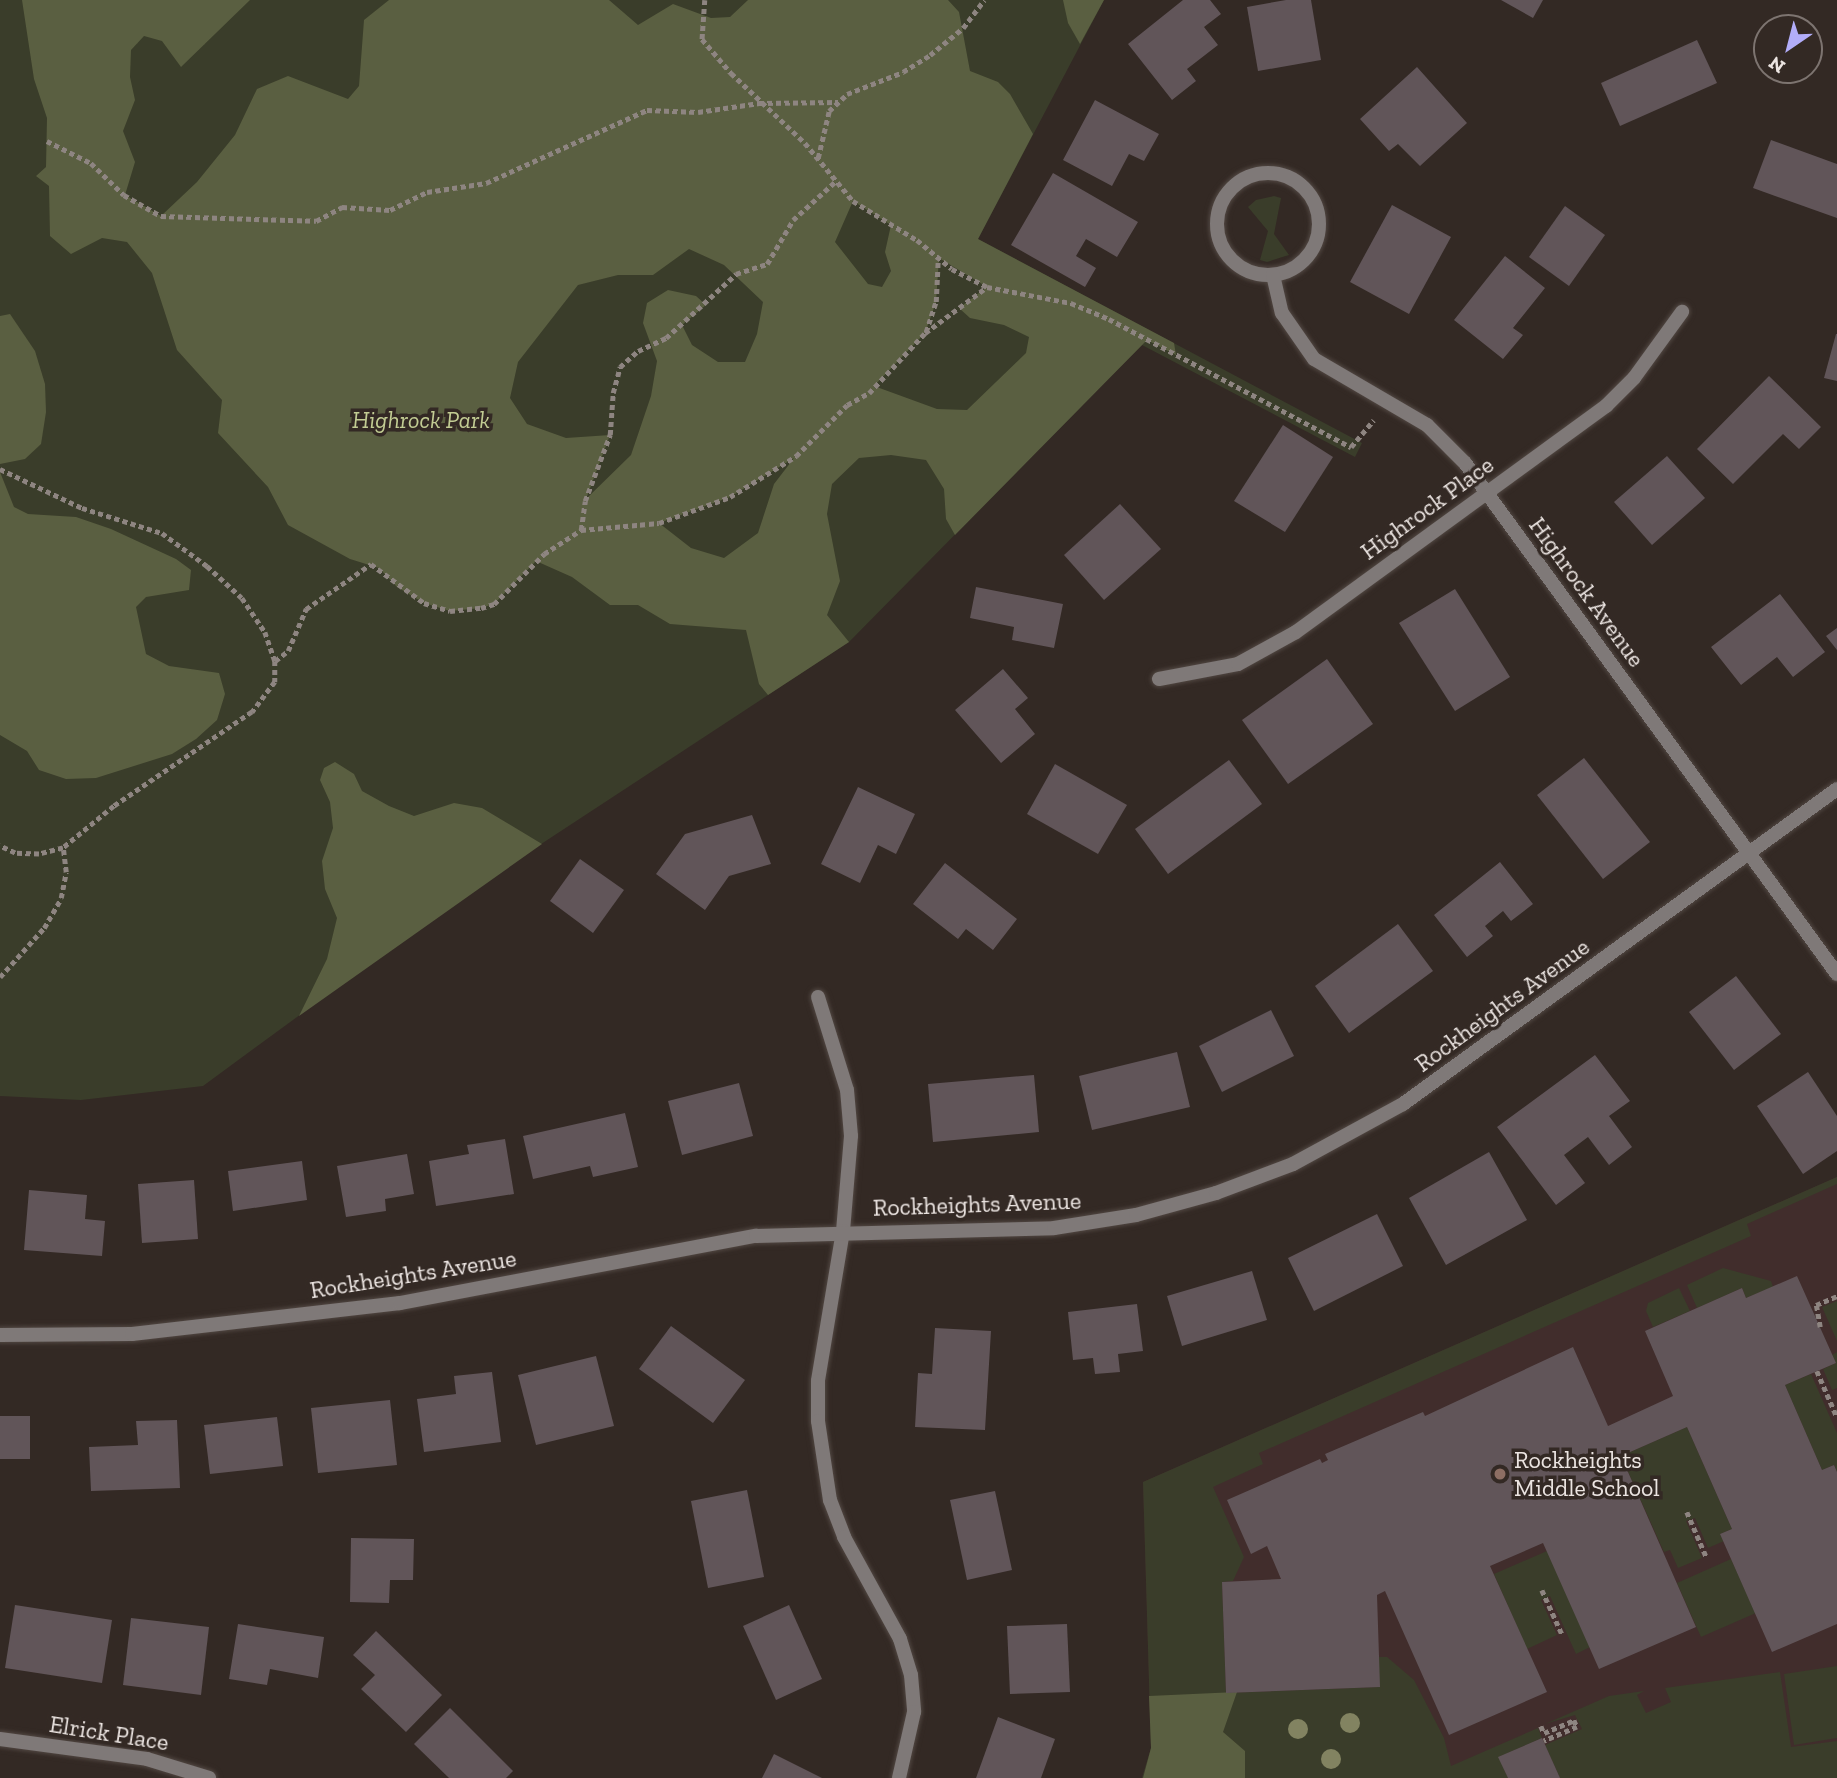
<!DOCTYPE html>
<html>
<head>
<meta charset="utf-8">
<style>
  body { margin:0 }
  #map { position:relative; width:1837px; height:1778px; overflow:hidden; background:#332924; font-family:"Zilla Slab",serif }
  div>[style] { position:absolute }
  .education>* { inset:0; background:#412d2c }
  .green>* { inset:0; background:#3a3d2a }
  .forest>* { inset:0; background:#5a5f41 }
  .building>* { inset:0; background:#615559 }
  .path>* { height:4.5px; margin-top:-2.25px; transform-origin:0; background:repeating-linear-gradient(90deg,#8e8581 0 5px,transparent 0 8.5px) }
  .roads { filter:drop-shadow(0 0 2px #514742) drop-shadow(0 0 2px #514742) }
  .street>* { height:14px; margin:-7px; padding:0 7px; transform-origin:7px; border-radius:7px; background:#7f7978 }
  .street>.ring { margin:-7px; padding:0; box-sizing:content-box; background:none; border:14px solid #7f7978; border-radius:50% }
  .trees>* { width:20px; height:20px; margin:-10px; border-radius:50%; background:#828361 }
  .dots>* { width:19px; height:19px; translate:-50% -50%; box-sizing:border-box; border:4px solid #332924; border-radius:50% }
  span { translate:-50% -50%; white-space:nowrap; text-align:center; line-height:1.15; -webkit-text-stroke:7px #332924; paint-order:stroke }
  .park-label { font-size:24px; color:#c2cc93; font-style:italic }
  .street-label { font-size:24px; color:#ece5e2 }
  .poi-label { font-size:24px; color:#ece5e2 }
  .left { translate:0 -50%; text-align:left }
  .north { position:absolute; left:1753px; top:14px; width:70px; height:70px; box-sizing:border-box; background:#332924; border:2px solid #7d7470; border-radius:50%; rotate:215deg; font-size:19px; font-weight:700; line-height:28px; text-align:center; color:#ece5e2 }
  .north::after { content:''; display:block; margin:auto; width:24px; height:32px; background:#b2adf9; clip-path:polygon(50% 0,100% 100%,50% 72%,0 100%) }
</style>
</head>
<body>
<div id="map">
  <div class="education">
    <div style="clip-path:polygon(1837px 1177px,1837px 1778px,1142px 1778px,1151px 1748px,1143px 1482px)"></div>
  </div>
  <div class="green">
    <div style="clip-path:polygon(0 0,1104px 0,978px 239px,1362px 443px,1355px 457px,1142px 345px,849px 642px,462px 896px,203px 1086px,81px 1100px,0 1096px)"></div>
    <div style="clip-path:polygon(1274px 196px,1281px 198px,1274px 234px,1289px 255px,1267px 262px,1260px 260px,1268px 231px,1248px 207px,1256px 200px)"></div>
    <div style="clip-path:polygon(1837px 1177px,1837px 1184px,1747px 1224px,1751px 1236px,1259px 1453px,1263px 1464px,1213px 1487px,1244px 1557px,1233px 1581px,1222px 1582px,1226px 1693px,1379px 1687px,1379px 1657px,1387px 1657px,1414px 1680px,1444px 1738px,1451px 1766px,1538px 1728px,1542px 1738px,1499px 1757px,1508px 1778px,1142px 1778px,1151px 1748px,1143px 1482px)"></div>
    <div style="clip-path:polygon(1723px 1268px,1771px 1281px,1773px 1287px,1746px 1298px,1742px 1288px,1697px 1308px,1687px 1285px)"></div>
    <div style="clip-path:polygon(1679px 1288px,1690px 1311px,1653px 1327px,1646px 1311px,1648px 1303px)"></div>
    <div style="clip-path:polygon(1837px 1301px,1837px 1341px,1822px 1307px)"></div>
    <div style="clip-path:polygon(1837px 1352px,1837px 1388px,1832px 1390px,1823px 1369px,1836px 1363px,1832px 1355px)"></div>
    <div style="clip-path:polygon(1811px 1374px,1837px 1433px,1837px 1472px,1834px 1465px,1822px 1470px,1785px 1385px)"></div>
    <div style="clip-path:polygon(1687px 1427px,1732px 1529px,1720px 1534px,1724px 1541px,1708px 1548px,1695px 1518px,1686px 1521px,1702px 1558px,1678px 1568px,1670px 1550px,1664px 1552px,1621px 1456px)"></div>
    <div style="clip-path:polygon(1547px 1551px,1590px 1647px,1576px 1654px,1550px 1596px,1541px 1600px,1557px 1635px,1527px 1649px,1494px 1574px)"></div>
    <div style="clip-path:polygon(1731px 1559px,1756px 1613px,1701px 1637px,1677px 1583px)"></div>
    <div style="clip-path:polygon(1837px 1666px,1837px 1738px,1794px 1745px,1784px 1674px)"></div>
    <div style="clip-path:polygon(1780px 1672px,1791px 1747px,1837px 1741px,1837px 1778px,1560px 1778px,1545px 1745px,1582px 1729px,1575px 1715px,1545px 1724px,1609px 1696px,1644px 1691px,1637px 1695px,1646px 1713px,1671px 1702px,1665px 1688px)"></div>
  </div>
  <div class="forest">
    <div style="clip-path:polygon(evenodd,22px 0,250px 0,181px 67px,162px 41px,144px 36px,131px 50px,130px 77px,135px 100px,123px 131px,135px 162px,125px 195px,161px 216px,197px 182px,235px 135px,257px 89px,288px 76px,348px 99px,359px 86px,364px 20px,389px 0,609px 0,638px 25px,673px 4px,711px 18px,730px 17px,748px 0,948px 0,959px 12px,970px 71px,998px 82px,1010px 94px,1033px 134px,978px 239px,1174px 343px,1176px 355px,1147px 340px,955px 535px,946px 519px,944px 489px,926px 460px,891px 455px,859px 458px,832px 484px,827px 514px,840px 581px,827px 615px,849px 642px,768px 695px,759px 684px,746px 630px,670px 624px,638px 605px,610px 605px,572px 577px,536px 561px,494px 604px,481px 608px,450px 611px,424px 603px,397px 587px,379px 568px,350px 559px,288px 525px,268px 487px,218px 433px,222px 400px,177px 350px,152px 273px,127px 242px,102px 238px,71px 254px,50px 236px,49px 186px,36px 176px,46px 167px,47px 118px,34px 79px,22px 0,853px 201px,891px 225px,885px 252px,891px 271px,882px 287px,868px 284px,835px 242px,853px 201px,22px 0,689px 249px,724px 265px,763px 302px,757px 334px,745px 362px,718px 362px,692px 345px,682px 325px,706px 305px,696px 296px,668px 290px,647px 303px,643px 323px,657px 361px,651px 396px,631px 455px,586px 499px,610px 435px,566px 438px,527px 424px,510px 398px,518px 362px,578px 285px,618px 275px,653px 275px,689px 249px,22px 0,939px 258px,987px 287px,959px 308px,970px 318px,1004px 325px,1029px 337px,1026px 353px,967px 410px,937px 409px,874px 386px,925px 333px,936px 302px,939px 258px,22px 0,794px 458px,774px 484px,758px 533px,724px 558px,691px 548px,659px 523px,730px 497px,794px 458px)"></div>
    <div style="clip-path:polygon(1063px 0,1104px 0,1080px 44px,1068px 23px)"></div>
    <div style="clip-path:polygon(10px 314px,35px 351px,45px 384px,46px 412px,41px 444px,25px 459px,0 464px,0 316px)"></div>
    <div style="clip-path:polygon(0 472px,14px 507px,28px 514px,76px 517px,111px 529px,176px 559px,191px 570px,189px 590px,146px 597px,136px 607px,146px 654px,169px 666px,219px 673px,225px 694px,217px 720px,196px 739px,172px 754px,96px 778px,66px 779px,39px 770px,27px 751px,0 735px)"></div>
    <div style="clip-path:polygon(335px 762px,354px 774px,362px 791px,389px 806px,414px 816px,454px 803px,482px 808px,542px 844px,299px 1016px,327px 959px,337px 918px,325px 889px,322px 861px,333px 828px,330px 802px,320px 780px,324px 768px)"></div>
    <div style="clip-path:polygon(1237px 1692px,1223px 1732px,1245px 1751px,1245px 1778px,1143px 1778px,1151px 1748px,1149px 1696px)"></div>
  </div>
  <div class="building">
    <div style="clip-path:polygon(1183px 0,1210px 0,1221px 14px,1204px 27px,1218px 45px,1187px 69px,1196px 81px,1172px 100px,1128px 44px)"></div>
    <div style="clip-path:polygon(1286px 0,1311px 0,1321px 60px,1258px 71px,1247px 7px)"></div>
    <div style="clip-path:polygon(1501px 0,1543px 0,1533px 18px)"></div>
    <div style="clip-path:polygon(1697px 40px,1717px 83px,1620px 126px,1601px 83px)"></div>
    <div style="clip-path:polygon(1417px 67px,1467px 123px,1420px 166px,1398px 144px,1389px 151px,1360px 119px)"></div>
    <div style="clip-path:polygon(1095px 100px,1159px 134px,1144px 161px,1129px 154px,1112px 186px,1063px 160px)"></div>
    <div style="clip-path:polygon(1771px 140px,1837px 164px,1837px 218px,1753px 188px)"></div>
    <div style="clip-path:polygon(1053px 173px,1138px 222px,1117px 257px,1086px 239px,1076px 256px,1096px 268px,1085px 287px,1011px 245px)"></div>
    <div style="clip-path:polygon(1392px 205px,1451px 237px,1409px 314px,1350px 282px)"></div>
    <div style="clip-path:polygon(1565px 206px,1605px 235px,1569px 286px,1529px 257px)"></div>
    <div style="clip-path:polygon(1505px 256px,1545px 288px,1513px 328px,1523px 335px,1503px 359px,1454px 320px)"></div>
    <div style="clip-path:polygon(1836px 334px,1837px 334px,1837px 381px,1824px 378px)"></div>
    <div style="clip-path:polygon(1769px 376px,1821px 427px,1799px 449px,1783px 434px,1733px 484px,1697px 449px)"></div>
    <div style="clip-path:polygon(1283px 425px,1333px 457px,1285px 532px,1234px 501px)"></div>
    <div style="clip-path:polygon(1667px 456px,1705px 498px,1652px 545px,1614px 502px)"></div>
    <div style="clip-path:polygon(1120px 504px,1161px 549px,1104px 600px,1064px 555px)"></div>
    <div style="clip-path:polygon(976px 587px,1063px 604px,1054px 648px,1012px 640px,1014px 627px,970px 618px)"></div>
    <div style="clip-path:polygon(1455px 589px,1510px 677px,1455px 711px,1399px 623px)"></div>
    <div style="clip-path:polygon(1780px 594px,1825px 652px,1793px 677px,1777px 657px,1741px 685px,1711px 647px)"></div>
    <div style="clip-path:polygon(1837px 628px,1837px 650px,1826px 636px)"></div>
    <div style="clip-path:polygon(1327px 659px,1373px 724px,1288px 784px,1242px 720px)"></div>
    <div style="clip-path:polygon(1003px 669px,1028px 698px,1015px 709px,1035px 734px,1001px 763px,955px 710px)"></div>
    <div style="clip-path:polygon(1584px 758px,1650px 842px,1603px 879px,1537px 795px)"></div>
    <div style="clip-path:polygon(1229px 760px,1262px 804px,1168px 874px,1135px 829px)"></div>
    <div style="clip-path:polygon(1055px 764px,1127px 805px,1098px 854px,1027px 814px)"></div>
    <div style="clip-path:polygon(858px 787px,915px 814px,896px 854px,878px 845px,860px 883px,821px 864px)"></div>
    <div style="clip-path:polygon(752px 815px,771px 864px,729px 876px,705px 910px,656px 874px,685px 834px)"></div>
    <div style="clip-path:polygon(580px 859px,624px 890px,593px 933px,550px 901px)"></div>
    <div style="clip-path:polygon(1500px 862px,1533px 904px,1511px 921px,1503px 911px,1485px 926px,1493px 936px,1467px 957px,1434px 915px)"></div>
    <div style="clip-path:polygon(945px 863px,1017px 919px,993px 950px,966px 929px,958px 939px,913px 904px)"></div>
    <div style="clip-path:polygon(1398px 924px,1433px 971px,1349px 1033px,1315px 986px)"></div>
    <div style="clip-path:polygon(1736px 976px,1781px 1034px,1734px 1070px,1689px 1012px)"></div>
    <div style="clip-path:polygon(1271px 1010px,1294px 1056px,1222px 1092px,1199px 1046px)"></div>
    <div style="clip-path:polygon(1177px 1052px,1190px 1107px,1092px 1130px,1079px 1076px)"></div>
    <div style="clip-path:polygon(1595px 1055px,1630px 1101px,1609px 1116px,1632px 1147px,1609px 1165px,1588px 1137px,1564px 1155px,1585px 1183px,1556px 1205px,1497px 1127px)"></div>
    <div style="clip-path:polygon(1808px 1072px,1837px 1116px,1837px 1151px,1803px 1174px,1757px 1106px)"></div>
    <div style="clip-path:polygon(1034px 1075px,1039px 1132px,933px 1142px,928px 1084px)"></div>
    <div style="clip-path:polygon(739px 1083px,753px 1136px,682px 1155px,668px 1101px)"></div>
    <div style="clip-path:polygon(625px 1113px,638px 1167px,593px 1177px,590px 1166px,533px 1179px,523px 1136px)"></div>
    <div style="clip-path:polygon(505px 1139px,514px 1194px,436px 1206px,429px 1161px,469px 1154px,467px 1145px)"></div>
    <div style="clip-path:polygon(1489px 1152px,1527px 1220px,1446px 1265px,1409px 1198px)"></div>
    <div style="clip-path:polygon(407px 1154px,414px 1194px,385px 1199px,386px 1211px,346px 1217px,337px 1166px)"></div>
    <div style="clip-path:polygon(302px 1161px,307px 1200px,233px 1211px,228px 1171px)"></div>
    <div style="clip-path:polygon(194px 1180px,198px 1239px,142px 1243px,138px 1184px)"></div>
    <div style="clip-path:polygon(29px 1190px,87px 1195px,85px 1219px,105px 1221px,102px 1256px,24px 1250px)"></div>
    <div style="clip-path:polygon(1377px 1214px,1403px 1266px,1314px 1311px,1288px 1258px)"></div>
    <div style="clip-path:polygon(1252px 1271px,1267px 1320px,1182px 1346px,1167px 1296px)"></div>
    <div style="clip-path:polygon(1797px 1276px,1836px 1363px,1785px 1385px,1822px 1470px,1834px 1465px,1837px 1472px,1837px 1624px,1772px 1652px,1720px 1534px,1732px 1529px,1687px 1427px,1621px 1456px,1696px 1627px,1599px 1669px,1543px 1543px,1490px 1566px,1547px 1692px,1449px 1735px,1385px 1591px,1377px 1595px,1380px 1687px,1226px 1693px,1222px 1582px,1281px 1579px,1267px 1546px,1251px 1554px,1227px 1500px,1320px 1459px,1322px 1463px,1328px 1460px,1325px 1454px,1423px 1412px,1425px 1416px,1573px 1347px,1608px 1426px,1673px 1396px,1645px 1331px,1742px 1288px,1746px 1298px)"></div>
    <div style="clip-path:polygon(1137px 1304px,1143px 1351px,1118px 1354px,1120px 1372px,1095px 1374px,1093px 1358px,1073px 1360px,1068px 1312px)"></div>
    <div style="clip-path:polygon(671px 1326px,745px 1380px,713px 1423px,639px 1369px)"></div>
    <div style="clip-path:polygon(935px 1328px,991px 1331px,985px 1430px,915px 1427px,918px 1373px,932px 1374px)"></div>
    <div style="clip-path:polygon(596px 1356px,614px 1426px,536px 1445px,518px 1375px)"></div>
    <div style="clip-path:polygon(492px 1372px,501px 1442px,424px 1452px,417px 1399px,456px 1394px,454px 1376px)"></div>
    <div style="clip-path:polygon(390px 1400px,397px 1465px,318px 1473px,311px 1408px)"></div>
    <div style="clip-path:polygon(0 1416px,30px 1416px,30px 1459px,0 1459px)"></div>
    <div style="clip-path:polygon(277px 1417px,283px 1466px,210px 1474px,204px 1425px)"></div>
    <div style="clip-path:polygon(177px 1420px,180px 1488px,91px 1491px,89px 1447px,138px 1445px,136px 1421px)"></div>
    <div style="clip-path:polygon(747px 1490px,764px 1577px,708px 1588px,691px 1501px)"></div>
    <div style="clip-path:polygon(995px 1491px,1012px 1570px,967px 1580px,950px 1500px)"></div>
    <div style="clip-path:polygon(351px 1538px,414px 1539px,413px 1580px,390px 1580px,389px 1603px,350px 1602px)"></div>
    <div style="clip-path:polygon(15px 1605px,112px 1620px,102px 1683px,5px 1668px)"></div>
    <div style="clip-path:polygon(789px 1605px,822px 1679px,776px 1700px,743px 1626px)"></div>
    <div style="clip-path:polygon(131px 1618px,209px 1627px,201px 1695px,123px 1685px)"></div>
    <div style="clip-path:polygon(238px 1624px,324px 1637px,318px 1678px,270px 1669px,267px 1685px,229px 1679px)"></div>
    <div style="clip-path:polygon(1067px 1624px,1070px 1692px,1010px 1694px,1007px 1626px)"></div>
    <div style="clip-path:polygon(376px 1631px,442px 1695px,406px 1732px,361px 1689px,375px 1675px,353px 1655px)"></div>
    <div style="clip-path:polygon(450px 1708px,513px 1771px,506px 1778px,449px 1778px,414px 1744px)"></div>
    <div style="clip-path:polygon(998px 1717px,1055px 1739px,1041px 1778px,976px 1778px)"></div>
    <div style="clip-path:polygon(1542px 1738px,1560px 1778px,1508px 1778px,1498px 1757px)"></div>
    <div style="clip-path:polygon(774px 1754px,822px 1778px,762px 1778px)"></div>
  </div>
  <div class="path">
    <div style="left:705px;top:0;width:39px;rotate:94deg"></div>
    <div style="left:702px;top:39px;width:45px;rotate:49.5deg"></div>
    <div style="left:731px;top:73px;width:102px;rotate:43.4deg"></div>
    <div style="left:805px;top:143px;width:75px;rotate:50.4deg"></div>
    <div style="left:853px;top:201px;width:75px;rotate:31.4deg"></div>
    <div style="left:917px;top:240px;width:45px;rotate:39.6deg"></div>
    <div style="left:952px;top:269px;width:39px;rotate:27deg"></div>
    <div style="left:987px;top:287px;width:86px;rotate:10.8deg"></div>
    <div style="left:1071px;top:303px;width:41px;rotate:22.8deg"></div>
    <div style="left:1109px;top:319px;width:274px;rotate:27.9deg"></div>
    <div style="left:1351px;top:447px;width:35px;rotate:-50deg"></div>
    <div style="left:47px;top:141px;width:49px;rotate:26.6deg"></div>
    <div style="left:91px;top:163px;width:46px;rotate:44.1deg"></div>
    <div style="left:124px;top:195px;width:43px;rotate:29.6deg"></div>
    <div style="left:161px;top:216px;width:155px;rotate:1.8deg"></div>
    <div style="left:316px;top:221px;width:30px;rotate:-28deg"></div>
    <div style="left:342px;top:207px;width:48px;rotate:3.6deg"></div>
    <div style="left:390px;top:210px;width:41px;rotate:-25.9deg"></div>
    <div style="left:427px;top:192px;width:60px;rotate:-8.7deg"></div>
    <div style="left:486px;top:183px;width:177px;rotate:-24.4deg"></div>
    <div style="left:647px;top:110px;width:51px;rotate:2.2deg"></div>
    <div style="left:698px;top:112px;width:62px;rotate:-8.4deg"></div>
    <div style="left:759px;top:103px;width:79px;rotate:-0.7deg"></div>
    <div style="left:818px;top:158px;width:48px;rotate:-76.8deg"></div>
    <div style="left:829px;top:111px;width:25px;rotate:-43deg"></div>
    <div style="left:847px;top:94px;width:60px;rotate:-21.4deg"></div>
    <div style="left:903px;top:72px;width:32px;rotate:-32deg"></div>
    <div style="left:930px;top:55px;width:43px;rotate:-39.3deg"></div>
    <div style="left:963px;top:28px;width:35px;rotate:-53deg"></div>
    <div style="left:926px;top:332px;width:32px;rotate:-72deg"></div>
    <div style="left:936px;top:302px;width:43px;rotate:-87.3deg"></div>
    <div style="left:0;top:469px;width:91px;rotate:25.4deg"></div>
    <div style="left:82px;top:508px;width:84px;rotate:17.4deg"></div>
    <div style="left:162px;top:533px;width:56px;rotate:36.3deg"></div>
    <div style="left:207px;top:566px;width:47px;rotate:42.4deg"></div>
    <div style="left:242px;top:598px;width:41px;rotate:55.9deg"></div>
    <div style="left:265px;top:632px;width:31px;rotate:71deg"></div>
    <div style="left:275px;top:661px;width:21px;rotate:90deg"></div>
    <div style="left:275px;top:682px;width:38px;rotate:127deg"></div>
    <div style="left:252px;top:712px;width:167px;rotate:145.7deg"></div>
    <div style="left:114px;top:806px;width:66px;rotate:140.5deg"></div>
    <div style="left:63px;top:848px;width:25px;rotate:166deg"></div>
    <div style="left:39px;top:854px;width:24px;rotate:-178deg"></div>
    <div style="left:15px;top:853px;width:17px;rotate:-155deg"></div>
    <div style="left:581px;top:530px;width:29px;rotate:-82deg"></div>
    <div style="left:585px;top:501px;width:71px;rotate:-69.3deg"></div>
    <div style="left:610px;top:435px;width:42px;rotate:-85.9deg"></div>
    <div style="left:613px;top:393px;width:27px;rotate:-75deg"></div>
    <div style="left:620px;top:367px;width:24px;rotate:-42deg"></div>
    <div style="left:638px;top:351px;width:31px;rotate:-25deg"></div>
    <div style="left:666px;top:338px;width:95px;rotate:-42.4deg"></div>
    <div style="left:736px;top:274px;width:33px;rotate:-18deg"></div>
    <div style="left:767px;top:264px;width:51px;rotate:-59.4deg"></div>
    <div style="left:793px;top:220px;width:58px;rotate:-42.2deg"></div>
    <div style="left:275px;top:661px;width:16px;rotate:-38deg"></div>
    <div style="left:288px;top:651px;width:46px;rotate:-66.8deg"></div>
    <div style="left:306px;top:609px;width:79px;rotate:-34.7deg"></div>
    <div style="left:371px;top:564px;width:66px;rotate:36.3deg"></div>
    <div style="left:424px;top:603px;width:27px;rotate:17deg"></div>
    <div style="left:450px;top:611px;width:31px;rotate:-6deg"></div>
    <div style="left:481px;top:608px;width:14px;rotate:-17deg"></div>
    <div style="left:494px;top:604px;width:71px;rotate:-45deg"></div>
    <div style="left:544px;top:554px;width:44px;rotate:-33deg"></div>
    <div style="left:581px;top:530px;width:78px;rotate:-5.1deg"></div>
    <div style="left:659px;top:523px;width:76px;rotate:-20.1deg"></div>
    <div style="left:730px;top:497px;width:78px;rotate:-31.8deg"></div>
    <div style="left:796px;top:456px;width:72px;rotate:-45deg"></div>
    <div style="left:847px;top:405px;width:25px;rotate:-29deg"></div>
    <div style="left:869px;top:393px;width:82px;rotate:-47deg"></div>
    <div style="left:925px;top:333px;width:77px;rotate:-36.6deg"></div>
    <div style="left:0;top:977px;width:66px;rotate:-48.1deg"></div>
    <div style="left:44px;top:928px;width:34px;rotate:-60deg"></div>
    <div style="left:61px;top:898px;width:26px;rotate:-79deg"></div>
    <div style="left:66px;top:872px;width:24px;rotate:-97deg"></div>
    <div style="left:1820px;top:1327px;width:22px;rotate:-100deg"></div>
    <div style="left:1816px;top:1305px;width:23px;rotate:-23deg"></div>
    <div style="left:1817px;top:1371px;width:50px;rotate:66.5deg"></div>
    <div style="left:1687px;top:1512px;width:48px;rotate:66.6deg"></div>
    <div style="left:1542px;top:1590px;width:48px;rotate:65.6deg"></div>
    <div style="left:1541px;top:1726px;width:8px;rotate:67deg"></div>
    <div style="left:1544px;top:1733px;width:33px;rotate:-23deg"></div>
    <div style="left:1574px;top:1720px;width:8px;rotate:67deg"></div>
    <div style="left:1577px;top:1727px;width:36px;rotate:157deg"></div>
  </div>
  <div class="roads">
    <div class="street">
      <div class="ring" style="left:1217px;top:173px;width:88px;height:88px"></div>
      <div style="left:1273px;top:275px;width:39px;rotate:77deg"></div>
      <div style="left:1282px;top:313px;width:56px;rotate:55.2deg"></div>
      <div style="left:1314px;top:359px;width:131px;rotate:30.3deg"></div>
      <div style="left:1427px;top:425px;width:54px;rotate:45deg"></div>
      <div style="left:1465px;top:463px;width:632px;rotate:53.95deg"></div>
      <div style="left:1159px;top:679px;width:80px;rotate:-10.8deg"></div>
      <div style="left:1238px;top:664px;width:66px;rotate:-28.9deg"></div>
      <div style="left:1296px;top:632px;width:384px;rotate:-36.1deg"></div>
      <div style="left:1606px;top:406px;width:40px;rotate:-45deg"></div>
      <div style="left:1634px;top:378px;width:82px;rotate:-54deg"></div>
      <div style="left:818px;top:997px;width:97px;rotate:72.7deg"></div>
      <div style="left:847px;top:1090px;width:46px;rotate:85deg"></div>
      <div style="left:851px;top:1136px;width:95px;rotate:94.8deg"></div>
      <div style="left:843px;top:1231px;width:152px;rotate:99.5deg"></div>
      <div style="left:818px;top:1381px;width:40px;rotate:90deg"></div>
      <div style="left:818px;top:1421px;width:80px;rotate:81.4deg"></div>
      <div style="left:830px;top:1500px;width:40px;rotate:69deg"></div>
      <div style="left:844px;top:1537px;width:116px;rotate:61.2deg"></div>
      <div style="left:900px;top:1639px;width:38px;rotate:73deg"></div>
      <div style="left:911px;top:1675px;width:37px;rotate:85deg"></div>
      <div style="left:914px;top:1712px;width:68px;rotate:102.8deg"></div>
      <div style="left:0;top:1335px;width:132px;rotate:-0.4deg"></div>
      <div style="left:132px;top:1334px;width:270px;rotate:-6.6deg"></div>
      <div style="left:400px;top:1303px;width:362px;rotate:-10.7deg"></div>
      <div style="left:756px;top:1236px;width:298px;rotate:-1.5deg"></div>
      <div style="left:1054px;top:1228px;width:83px;rotate:-9deg"></div>
      <div style="left:1136px;top:1215px;width:83px;rotate:-15.4deg"></div>
      <div style="left:1216px;top:1193px;width:82px;rotate:-20.6deg"></div>
      <div style="left:1293px;top:1164px;width:125px;rotate:-28.6deg"></div>
      <div style="left:1403px;top:1104px;width:536px;rotate:-35.97deg"></div>
      <div style="left:0;top:1739px;width:148px;rotate:7.7deg"></div>
      <div style="left:147px;top:1759px;width:65px;rotate:17deg"></div>
    </div>
  </div>
  <div class="trees">
    <div style="left:1350px;top:1723px"></div>
    <div style="left:1298px;top:1729px"></div>
    <div style="left:1331px;top:1759px"></div>
  </div>
  <div class="dots">
    <div style="left:1500px;top:1474px;background:#8d6e63"></div>
  </div>
  <div class="park-label">
    <span style="left:421px;top:420px">Highrock Park</span>
  </div>
  <div class="street-label">
    <span style="left:1427px;top:508px;rotate:-36deg">Highrock Place</span>
    <span style="left:1587px;top:592px;rotate:54deg">Highrock Avenue</span>
    <span style="left:1502px;top:1005px;rotate:-36deg">Rockheights Avenue</span>
    <span style="left:977px;top:1204px;rotate:-2deg">Rockheights Avenue</span>
    <span style="left:413px;top:1274px;rotate:-9deg">Rockheights Avenue</span>
    <span style="left:109px;top:1733px;rotate:9deg">Elrick Place</span>
  </div>
  <div class="poi-label">
    <span class="left" style="left:1514px;top:1474px">Rockheights<br>Middle School</span>
  </div>
  <div class="north">N</div>
</div>
</body>
</html>
